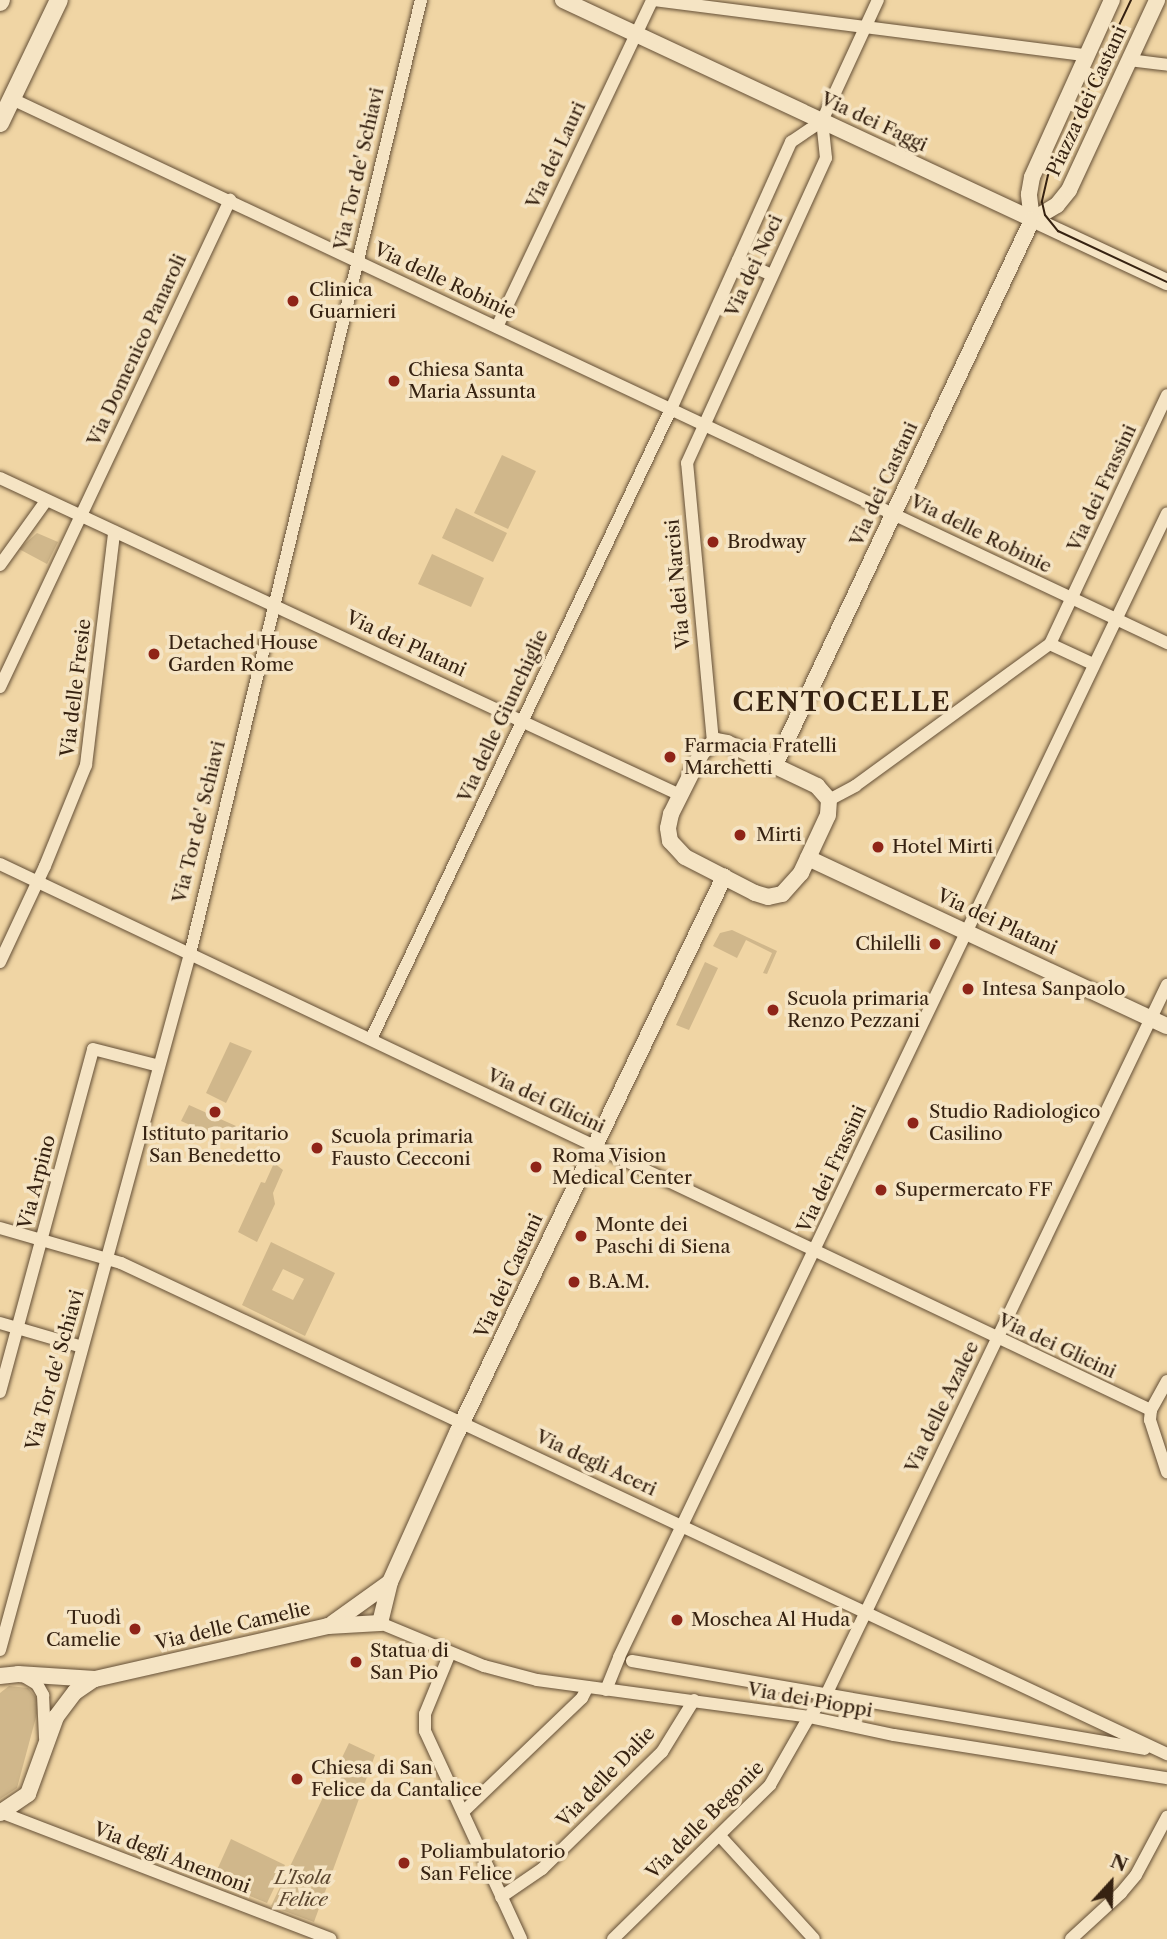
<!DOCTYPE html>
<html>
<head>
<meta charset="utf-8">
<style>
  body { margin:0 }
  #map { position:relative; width:1167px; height:1939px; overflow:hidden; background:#f0d5a4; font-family:"Libre Caslon Text",serif }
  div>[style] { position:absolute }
  .green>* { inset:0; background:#d0b78b }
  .roads { filter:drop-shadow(0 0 2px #644f36) drop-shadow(0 0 2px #644f36) }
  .minor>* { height:12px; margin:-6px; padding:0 6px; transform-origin:6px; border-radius:6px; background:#f5e4c4 }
  .tertiary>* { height:16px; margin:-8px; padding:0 8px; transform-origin:8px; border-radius:8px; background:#f5e4c4 }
  .secondary>* { height:18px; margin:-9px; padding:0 9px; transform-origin:9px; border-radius:9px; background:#f5e4c4 }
  .tram>* { height:2px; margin:-1px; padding:0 1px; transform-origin:1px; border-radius:1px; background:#362211 }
  .dots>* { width:19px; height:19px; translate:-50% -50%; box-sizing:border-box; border:4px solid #f5e4c4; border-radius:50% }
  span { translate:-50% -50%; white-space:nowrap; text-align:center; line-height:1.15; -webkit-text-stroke:7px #f5e4c4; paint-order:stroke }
  .street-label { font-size:19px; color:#362211 }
  .poi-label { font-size:19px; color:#362211 }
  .left { translate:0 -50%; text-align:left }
  .right { translate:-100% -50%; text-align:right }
  .park-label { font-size:19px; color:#5c4730; font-style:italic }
  .district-label { font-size:26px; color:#362211; font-weight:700; letter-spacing:2px }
  .north { position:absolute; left:1076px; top:1848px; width:70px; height:70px; -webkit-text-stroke:5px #f5e4c4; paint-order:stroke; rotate:22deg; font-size:19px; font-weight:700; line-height:28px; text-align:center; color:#362211 }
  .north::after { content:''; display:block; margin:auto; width:24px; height:32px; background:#362211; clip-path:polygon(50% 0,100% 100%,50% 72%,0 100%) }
</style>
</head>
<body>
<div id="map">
  <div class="green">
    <div style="clip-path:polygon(502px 455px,536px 471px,508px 529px,474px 513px)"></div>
    <div style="clip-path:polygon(456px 508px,507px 533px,493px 562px,442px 538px)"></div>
    <div style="clip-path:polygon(37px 533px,58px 542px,47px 564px,19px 549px)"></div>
    <div style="clip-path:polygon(432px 554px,484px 578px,471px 607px,418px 584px)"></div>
    <div style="clip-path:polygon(732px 930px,777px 951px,767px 974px,763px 973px,772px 953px,746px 940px,737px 958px,713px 946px,720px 933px)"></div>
    <div style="clip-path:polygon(705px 962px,718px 968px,689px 1030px,676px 1025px)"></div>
    <div style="clip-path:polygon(230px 1042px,252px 1051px,226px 1103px,206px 1093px)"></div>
    <div style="clip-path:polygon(189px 1105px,236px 1126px,229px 1142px,181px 1121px)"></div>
    <div style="clip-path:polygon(274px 1163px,283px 1170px,273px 1193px,275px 1204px,257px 1242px,238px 1232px,261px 1182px,265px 1183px)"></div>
    <div style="clip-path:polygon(evenodd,271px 1242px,335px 1273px,305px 1336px,242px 1305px,271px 1242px,283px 1269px,304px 1279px,293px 1300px,272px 1290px,283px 1269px)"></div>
    <div style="clip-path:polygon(9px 1686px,28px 1688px,37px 1699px,39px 1706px,17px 1788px,0 1799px,0 1693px)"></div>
    <div style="clip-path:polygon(349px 1743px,375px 1755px,314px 1922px,271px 1906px)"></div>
    <div style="clip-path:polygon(231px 1839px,285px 1865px,267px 1903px,212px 1881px)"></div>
  </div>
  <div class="roads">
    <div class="minor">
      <div style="left:654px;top:0;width:435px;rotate:7.3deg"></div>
      <div style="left:1129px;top:60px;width:38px;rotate:7deg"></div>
      <div style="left:12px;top:99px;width:1277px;rotate:25.22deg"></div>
      <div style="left:738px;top:260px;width:36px;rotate:24deg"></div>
      <div style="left:497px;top:327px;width:362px;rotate:-64.6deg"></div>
      <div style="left:0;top:478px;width:750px;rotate:24.99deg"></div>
      <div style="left:0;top:565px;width:79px;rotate:-54.3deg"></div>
      <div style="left:1093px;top:664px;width:47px;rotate:-155.1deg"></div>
      <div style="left:1050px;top:644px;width:275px;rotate:-64.8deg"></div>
      <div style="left:0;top:687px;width:539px;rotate:-64.72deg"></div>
      <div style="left:713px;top:742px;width:280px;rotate:-95.3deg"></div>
      <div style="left:687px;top:463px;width:335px;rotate:-65.5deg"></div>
      <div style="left:826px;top:158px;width:37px;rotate:-96deg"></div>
      <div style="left:829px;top:800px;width:30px;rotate:-28deg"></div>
      <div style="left:855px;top:786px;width:241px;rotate:-36.1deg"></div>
      <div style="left:0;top:864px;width:1274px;rotate:25.38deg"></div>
      <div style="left:0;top:962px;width:106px;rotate:-64.9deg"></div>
      <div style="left:45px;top:866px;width:109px;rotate:-67.9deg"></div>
      <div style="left:86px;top:765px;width:235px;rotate:-83.1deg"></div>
      <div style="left:371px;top:1039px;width:698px;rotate:-64.54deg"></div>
      <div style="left:671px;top:409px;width:293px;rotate:-65.8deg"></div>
      <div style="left:791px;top:142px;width:37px;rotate:-34deg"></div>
      <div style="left:822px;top:121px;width:133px;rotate:-65.2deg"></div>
      <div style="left:0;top:1228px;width:126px;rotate:16.1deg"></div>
      <div style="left:121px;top:1263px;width:1156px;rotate:25.15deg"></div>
      <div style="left:0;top:1323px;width:85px;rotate:16.3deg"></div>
      <div style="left:1167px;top:1381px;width:33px;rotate:119deg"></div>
      <div style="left:1151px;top:1410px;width:10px;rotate:96deg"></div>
      <div style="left:1150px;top:1420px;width:55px;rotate:71.9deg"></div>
      <div style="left:0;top:1392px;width:355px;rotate:-74.8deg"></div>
      <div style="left:93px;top:1049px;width:68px;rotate:14.4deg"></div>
      <div style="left:380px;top:1623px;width:113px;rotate:22.5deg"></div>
      <div style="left:484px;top:1666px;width:55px;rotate:14.8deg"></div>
      <div style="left:537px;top:1680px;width:275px;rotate:7.7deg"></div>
      <div style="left:809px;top:1717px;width:87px;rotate:12deg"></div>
      <div style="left:894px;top:1735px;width:276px;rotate:9deg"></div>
      <div style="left:0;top:1650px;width:721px;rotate:-74.73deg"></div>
      <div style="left:190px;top:954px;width:982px;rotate:-76.39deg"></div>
      <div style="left:450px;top:1653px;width:66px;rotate:112.3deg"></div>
      <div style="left:425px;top:1714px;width:17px;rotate:90deg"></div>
      <div style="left:425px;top:1731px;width:229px;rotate:65.2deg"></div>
      <div style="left:632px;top:1661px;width:520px;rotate:9.73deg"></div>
      <div style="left:22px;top:1675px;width:17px;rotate:31deg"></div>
      <div style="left:37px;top:1684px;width:13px;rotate:61deg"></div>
      <div style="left:43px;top:1695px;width:43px;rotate:87.3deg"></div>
      <div style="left:606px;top:1690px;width:35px;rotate:-68deg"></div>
      <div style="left:619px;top:1657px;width:1268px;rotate:-64.4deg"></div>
      <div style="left:0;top:1812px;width:354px;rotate:21deg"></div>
      <div style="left:463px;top:1812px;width:165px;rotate:-43.8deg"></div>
      <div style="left:582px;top:1698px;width:11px;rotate:-63deg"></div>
      <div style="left:720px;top:1836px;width:139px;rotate:47.6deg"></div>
      <div style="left:501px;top:1897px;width:50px;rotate:-34.3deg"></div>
      <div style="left:542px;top:1869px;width:168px;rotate:-44.3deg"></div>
      <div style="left:662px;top:1752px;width:61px;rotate:-58.4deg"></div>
      <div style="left:613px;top:1939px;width:220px;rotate:-44.4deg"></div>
      <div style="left:770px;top:1785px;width:78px;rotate:-60.2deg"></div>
      <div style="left:809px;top:1717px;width:28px;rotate:-52deg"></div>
      <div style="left:826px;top:1695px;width:788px;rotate:-64.35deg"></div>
      <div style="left:1071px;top:1939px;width:68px;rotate:-42.6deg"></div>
      <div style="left:1121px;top:1893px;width:23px;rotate:-50deg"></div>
      <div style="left:1136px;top:1875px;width:66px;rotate:-61.9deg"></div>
    </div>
    <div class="tertiary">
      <div style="left:563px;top:0;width:667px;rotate:25.03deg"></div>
      <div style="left:1032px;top:220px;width:29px;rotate:-31deg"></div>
      <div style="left:1057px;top:205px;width:19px;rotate:-51deg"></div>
      <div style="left:1069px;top:190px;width:209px;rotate:-65.1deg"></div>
      <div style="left:1032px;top:220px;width:26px;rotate:-97deg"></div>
      <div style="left:1029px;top:194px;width:17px;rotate:-80deg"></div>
      <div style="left:1032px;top:177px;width:194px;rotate:-65.7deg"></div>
      <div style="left:716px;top:741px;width:11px;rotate:10deg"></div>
      <div style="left:727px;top:743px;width:100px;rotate:25.5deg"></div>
      <div style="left:817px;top:786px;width:18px;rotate:49deg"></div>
      <div style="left:829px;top:800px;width:15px;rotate:94deg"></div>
      <div style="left:828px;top:815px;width:64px;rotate:115deg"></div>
      <div style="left:801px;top:873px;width:28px;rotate:132deg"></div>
      <div style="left:782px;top:894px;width:14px;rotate:168deg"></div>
      <div style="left:768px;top:897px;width:14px;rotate:-163deg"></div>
      <div style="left:755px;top:893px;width:79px;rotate:-152.8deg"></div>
      <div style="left:685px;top:857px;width:22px;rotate:-133deg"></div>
      <div style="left:670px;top:841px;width:13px;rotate:-99deg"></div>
      <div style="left:668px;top:828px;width:14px;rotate:-78deg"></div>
      <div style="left:671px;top:814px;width:69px;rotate:-63.4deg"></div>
      <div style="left:702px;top:752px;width:18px;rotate:-38deg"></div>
      <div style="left:775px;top:765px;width:603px;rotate:-64.75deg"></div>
      <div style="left:808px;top:858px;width:396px;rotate:25.1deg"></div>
      <div style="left:333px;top:1623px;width:70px;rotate:-35.7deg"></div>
      <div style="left:0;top:1676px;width:18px;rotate:-6deg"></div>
      <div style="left:18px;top:1674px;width:77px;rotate:3.7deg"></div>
      <div style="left:95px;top:1679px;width:239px;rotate:-12.8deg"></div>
      <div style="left:328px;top:1626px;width:52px;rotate:-3.3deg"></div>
      <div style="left:380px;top:1623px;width:42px;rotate:-76.3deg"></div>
      <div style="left:390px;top:1582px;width:166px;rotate:-65.8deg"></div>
      <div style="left:458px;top:1431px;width:615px;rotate:-64.35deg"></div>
      <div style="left:0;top:1813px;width:34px;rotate:-34deg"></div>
      <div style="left:28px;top:1794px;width:82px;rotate:-70deg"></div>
      <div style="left:56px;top:1717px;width:31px;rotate:-53deg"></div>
      <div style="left:75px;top:1692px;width:22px;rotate:-34deg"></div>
    </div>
    <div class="secondary">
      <div style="left:0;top:2px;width:2px;rotate:-63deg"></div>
      <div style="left:0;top:123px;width:136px;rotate:-64.4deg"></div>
    </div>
  </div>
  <div class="tram">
    <div style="left:1131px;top:0;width:194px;rotate:115.4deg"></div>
    <div style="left:1048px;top:175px;width:28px;rotate:103deg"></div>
    <div style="left:1042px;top:202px;width:13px;rotate:77deg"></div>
    <div style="left:1045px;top:215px;width:21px;rotate:51deg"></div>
    <div style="left:1058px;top:231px;width:120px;rotate:25.1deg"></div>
  </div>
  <div class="dots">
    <div style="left:293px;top:301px;background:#8f2418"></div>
    <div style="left:394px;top:381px;background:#8f2418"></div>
    <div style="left:713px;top:542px;background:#8f2418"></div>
    <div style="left:154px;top:654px;background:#8f2418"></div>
    <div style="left:670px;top:757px;background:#8f2418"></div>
    <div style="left:740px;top:835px;background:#8f2418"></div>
    <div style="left:878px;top:847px;background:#8f2418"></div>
    <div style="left:935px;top:944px;background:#8f2418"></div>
    <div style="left:968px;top:989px;background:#8f2418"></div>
    <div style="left:773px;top:1010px;background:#8f2418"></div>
    <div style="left:215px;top:1112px;background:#8f2418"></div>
    <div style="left:913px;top:1123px;background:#8f2418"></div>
    <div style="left:317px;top:1148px;background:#8f2418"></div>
    <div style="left:536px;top:1167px;background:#8f2418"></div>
    <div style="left:881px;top:1190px;background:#8f2418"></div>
    <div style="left:581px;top:1236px;background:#8f2418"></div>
    <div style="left:574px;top:1282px;background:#8f2418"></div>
    <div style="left:677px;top:1620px;background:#8f2418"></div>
    <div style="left:135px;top:1629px;background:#8f2418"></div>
    <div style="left:356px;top:1662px;background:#8f2418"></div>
    <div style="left:297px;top:1779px;background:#8f2418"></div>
    <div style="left:404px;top:1863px;background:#8f2418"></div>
  </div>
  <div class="street-label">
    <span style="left:1087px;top:101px;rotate:-65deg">Piazza dei Castani</span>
    <span style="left:874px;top:122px;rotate:25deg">Via dei Faggi</span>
    <span style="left:556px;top:155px;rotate:-65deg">Via dei Lauri</span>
    <span style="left:359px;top:169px;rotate:-77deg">Via Tor de' Schiavi</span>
    <span style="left:754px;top:266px;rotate:-65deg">Via dei Noci</span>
    <span style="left:445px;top:281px;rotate:25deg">Via delle Robinie</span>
    <span style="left:137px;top:350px;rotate:-65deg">Via Domenico Panaroli</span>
    <span style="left:884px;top:484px;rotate:-65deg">Via dei Castani</span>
    <span style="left:1102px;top:488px;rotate:-65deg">Via dei Frassini</span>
    <span style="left:981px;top:534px;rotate:26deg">Via delle Robinie</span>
    <span style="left:678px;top:584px;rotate:-95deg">Via dei Narcisi</span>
    <span style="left:406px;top:644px;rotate:25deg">Via dei Platani</span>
    <span style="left:76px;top:688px;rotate:-83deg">Via delle Fresie</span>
    <span style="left:503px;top:716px;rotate:-65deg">Via delle Giunchiglie</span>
    <span style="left:199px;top:822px;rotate:-76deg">Via Tor de' Schiavi</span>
    <span style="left:997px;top:922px;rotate:25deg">Via dei Platani</span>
    <span style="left:546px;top:1101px;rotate:25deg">Via dei Glicini</span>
    <span style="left:832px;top:1169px;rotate:-65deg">Via dei Frassini</span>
    <span style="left:37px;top:1182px;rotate:-75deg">Via Arpino</span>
    <span style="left:509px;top:1276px;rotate:-65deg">Via dei Castani</span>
    <span style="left:1057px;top:1346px;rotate:25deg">Via dei Glicini</span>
    <span style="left:55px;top:1370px;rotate:-74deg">Via Tor de' Schiavi</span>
    <span style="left:942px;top:1407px;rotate:-64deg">Via delle Azalee</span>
    <span style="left:596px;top:1463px;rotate:25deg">Via degli Aceri</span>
    <span style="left:233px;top:1626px;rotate:-13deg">Via delle Camelie</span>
    <span style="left:810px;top:1700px;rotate:10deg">Via dei Pioppi</span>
    <span style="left:606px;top:1777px;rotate:-46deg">Via delle Dalie</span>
    <span style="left:705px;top:1820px;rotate:-45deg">Via delle Begonie</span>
    <span style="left:172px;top:1858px;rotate:21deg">Via degli Anemoni</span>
  </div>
  <div class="poi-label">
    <span class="left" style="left:309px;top:301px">Clinica<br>Guarnieri</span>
    <span class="left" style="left:408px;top:381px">Chiesa Santa<br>Maria Assunta</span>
    <span class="left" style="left:727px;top:542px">Brodway</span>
    <span class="left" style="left:168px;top:654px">Detached House<br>Garden Rome</span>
    <span class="left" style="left:684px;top:757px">Farmacia Fratelli<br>Marchetti</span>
    <span class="left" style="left:756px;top:835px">Mirti</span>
    <span class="left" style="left:892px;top:847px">Hotel Mirti</span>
    <span class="right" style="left:921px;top:944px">Chilelli</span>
    <span class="left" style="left:982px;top:989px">Intesa Sanpaolo</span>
    <span class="left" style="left:787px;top:1010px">Scuola primaria<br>Renzo Pezzani</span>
    <span class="left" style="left:929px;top:1123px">Studio Radiologico<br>Casilino</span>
    <span style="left:215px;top:1145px">Istituto paritario<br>San Benedetto</span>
    <span class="left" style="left:331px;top:1148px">Scuola primaria<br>Fausto Cecconi</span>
    <span class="left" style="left:552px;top:1167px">Roma Vision<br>Medical Center</span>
    <span class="left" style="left:895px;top:1190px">Supermercato FF</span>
    <span class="left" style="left:595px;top:1236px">Monte dei<br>Paschi di Siena</span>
    <span class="left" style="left:588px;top:1282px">B.A.M.</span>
    <span class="right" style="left:121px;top:1629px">Tuodì<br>Camelie</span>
    <span class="left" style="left:691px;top:1620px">Moschea Al Huda</span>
    <span class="left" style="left:370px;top:1662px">Statua di<br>San Pio</span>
    <span class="left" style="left:311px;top:1779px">Chiesa di San<br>Felice da Cantalice</span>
    <span class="left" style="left:420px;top:1863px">Poliambulatorio<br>San Felice</span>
  </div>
  <div class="park-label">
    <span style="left:303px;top:1889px">L'Isola<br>Felice</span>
  </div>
  <div class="district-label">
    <span style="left:842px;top:703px">CENTOCELLE</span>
  </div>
  <div class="north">N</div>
</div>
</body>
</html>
